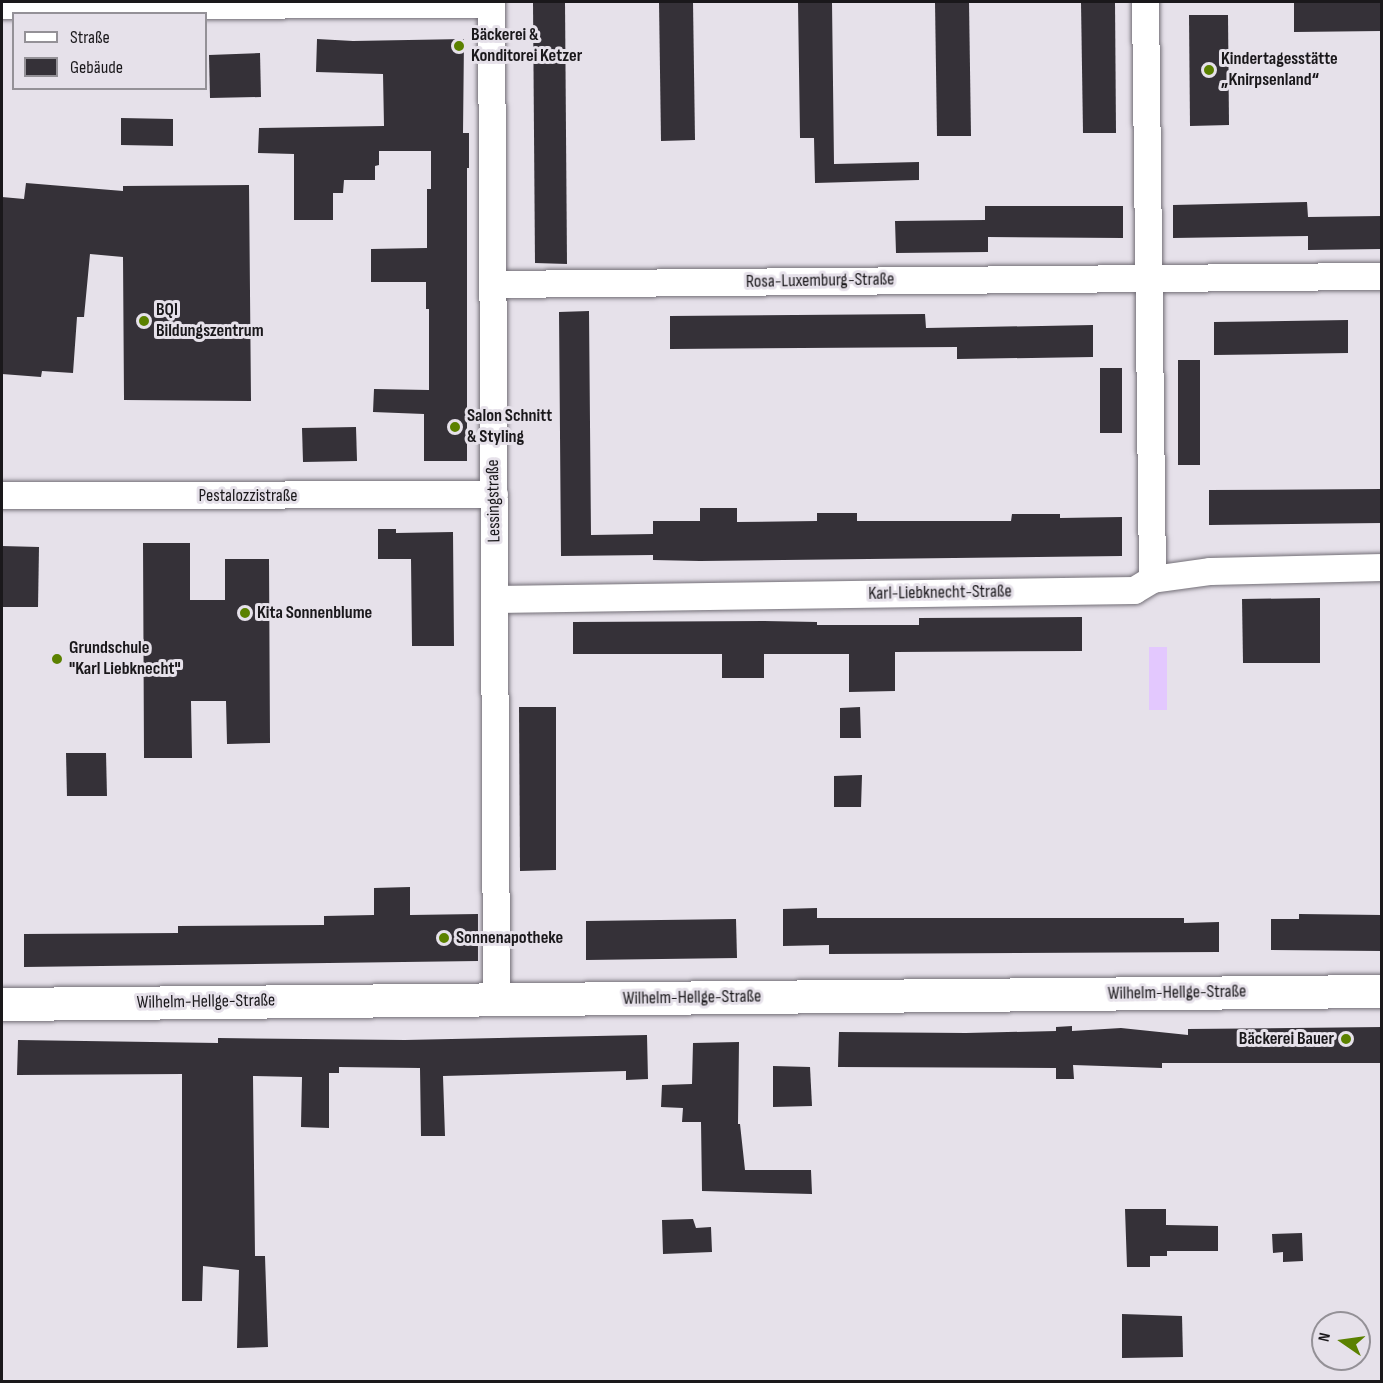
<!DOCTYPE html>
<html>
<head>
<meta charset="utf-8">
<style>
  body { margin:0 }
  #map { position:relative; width:1383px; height:1383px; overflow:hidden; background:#e6e1ea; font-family:"Sofia Sans Condensed",sans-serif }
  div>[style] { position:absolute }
  .green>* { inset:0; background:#e3c8fe }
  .building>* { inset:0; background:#353138 }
  .roads { filter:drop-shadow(0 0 2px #726e76) drop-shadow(0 0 2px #726e76) }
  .minor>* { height:27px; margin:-13.5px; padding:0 13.5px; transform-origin:13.5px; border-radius:13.5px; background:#fff }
  .secondary>* { height:33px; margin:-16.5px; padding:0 16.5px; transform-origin:16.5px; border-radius:16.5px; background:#fff }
  .dots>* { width:16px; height:16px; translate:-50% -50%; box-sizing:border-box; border:3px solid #e6e1ea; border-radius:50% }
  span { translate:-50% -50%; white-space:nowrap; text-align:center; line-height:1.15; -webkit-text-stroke:6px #e6e1ea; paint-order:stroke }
  .poi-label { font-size:18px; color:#1a181b; font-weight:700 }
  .left { translate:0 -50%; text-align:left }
  .right { translate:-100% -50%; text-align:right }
  .street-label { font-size:18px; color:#1a181b }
  .frame { position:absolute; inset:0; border:3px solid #1a181b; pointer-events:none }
  .legend { position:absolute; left:12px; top:12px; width:195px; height:78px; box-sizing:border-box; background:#e6e1ea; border:2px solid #949197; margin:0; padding:8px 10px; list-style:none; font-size:18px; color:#1a181b }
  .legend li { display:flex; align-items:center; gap:12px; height:30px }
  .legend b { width:30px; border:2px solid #949197 }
  .north { position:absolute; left:1311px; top:1311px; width:60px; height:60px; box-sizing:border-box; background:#e6e1ea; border:2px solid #949197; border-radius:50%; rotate:283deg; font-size:16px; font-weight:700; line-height:24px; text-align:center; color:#1a181b }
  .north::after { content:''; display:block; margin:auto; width:21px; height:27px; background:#5b8100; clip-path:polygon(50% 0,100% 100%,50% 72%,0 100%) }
</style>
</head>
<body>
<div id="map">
  <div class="green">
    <div style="clip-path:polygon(1149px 647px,1167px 647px,1167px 710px,1149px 710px)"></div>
  </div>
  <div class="building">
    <div style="clip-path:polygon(533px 2px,565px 2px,567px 264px,535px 263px)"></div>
    <div style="clip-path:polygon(659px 2px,693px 2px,695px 140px,661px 141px)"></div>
    <div style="clip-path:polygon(798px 2px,832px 2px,834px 164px,919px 162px,919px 180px,815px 183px,814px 138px,800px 138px)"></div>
    <div style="clip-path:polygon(935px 2px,969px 2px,971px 136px,937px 136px)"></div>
    <div style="clip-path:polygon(1081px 2px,1115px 2px,1116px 133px,1083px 133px)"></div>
    <div style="clip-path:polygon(1294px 2px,1380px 2px,1381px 31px,1294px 32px)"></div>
    <div style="clip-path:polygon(1189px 15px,1228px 15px,1229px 125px,1190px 126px)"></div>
    <div style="clip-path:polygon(317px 39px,353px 41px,464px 39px,463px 133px,469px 133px,469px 168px,467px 168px,467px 461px,424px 461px,424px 414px,373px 412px,374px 389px,429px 390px,429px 309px,426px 309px,426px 282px,371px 282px,371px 249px,427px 248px,427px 189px,431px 189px,431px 151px,379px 151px,379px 165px,375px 166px,375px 180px,344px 180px,343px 193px,333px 193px,333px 220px,294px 220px,294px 154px,258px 153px,259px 128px,384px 126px,383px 74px,316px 72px)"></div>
    <div style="clip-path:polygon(260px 53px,261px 97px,210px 98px,209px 55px)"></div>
    <div style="clip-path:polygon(121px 118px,173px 119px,173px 146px,121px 145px)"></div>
    <div style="clip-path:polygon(26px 183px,123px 191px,123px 186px,249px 185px,251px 401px,124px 400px,123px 257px,90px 254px,84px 317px,77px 317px,73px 373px,42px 371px,41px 377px,2px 374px,2px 197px,24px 199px)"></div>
    <div style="clip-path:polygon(1307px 202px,1308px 217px,1382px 216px,1382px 249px,1308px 250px,1308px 236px,1173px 238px,1173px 205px)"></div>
    <div style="clip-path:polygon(985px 206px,1123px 206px,1123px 238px,988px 237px,988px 252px,896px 253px,895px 221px,985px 220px)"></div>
    <div style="clip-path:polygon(589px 311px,591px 535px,653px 534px,653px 521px,700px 521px,700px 508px,737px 508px,737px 522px,817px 521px,817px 513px,857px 513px,857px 521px,1011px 521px,1012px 514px,1060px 514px,1060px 518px,1122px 517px,1122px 556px,700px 561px,653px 560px,653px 555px,561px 556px,559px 312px)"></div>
    <div style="clip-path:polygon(925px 314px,926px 328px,1093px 325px,1093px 357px,957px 359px,957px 347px,670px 349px,670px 316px)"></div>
    <div style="clip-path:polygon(1348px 320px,1348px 353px,1214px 355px,1214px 322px)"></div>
    <div style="clip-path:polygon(1178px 360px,1200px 360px,1200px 465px,1178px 465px)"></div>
    <div style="clip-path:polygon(1100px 368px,1122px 368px,1122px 433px,1100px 433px)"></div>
    <div style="clip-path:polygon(356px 427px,357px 461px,303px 462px,302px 428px)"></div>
    <div style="clip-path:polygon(1382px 489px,1382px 523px,1209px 525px,1209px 490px)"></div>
    <div style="clip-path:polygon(378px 529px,396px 529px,396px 533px,453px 532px,454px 646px,412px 646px,411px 559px,378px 559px)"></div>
    <div style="clip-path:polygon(143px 543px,190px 543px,190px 600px,225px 600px,225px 559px,269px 559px,270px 743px,227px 744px,226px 701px,191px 701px,192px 758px,144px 758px)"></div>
    <div style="clip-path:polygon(2px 546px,39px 547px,38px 607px,2px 607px)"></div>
    <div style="clip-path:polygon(1320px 598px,1320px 663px,1243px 663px,1242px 599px)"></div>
    <div style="clip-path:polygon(1082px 617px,1082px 651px,895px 652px,895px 691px,849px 692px,849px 654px,764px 654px,764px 678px,722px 678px,722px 654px,573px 654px,573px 622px,764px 621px,817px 622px,817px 625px,919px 625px,919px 618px)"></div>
    <div style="clip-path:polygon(519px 707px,556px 707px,556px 870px,520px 871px)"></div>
    <div style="clip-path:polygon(860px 707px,861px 738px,840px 738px,840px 708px)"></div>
    <div style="clip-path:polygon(66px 753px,106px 753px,107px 796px,67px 796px)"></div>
    <div style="clip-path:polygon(862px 775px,861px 807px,834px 807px,834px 776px)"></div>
    <div style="clip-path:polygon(410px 887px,410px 915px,478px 914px,478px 961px,24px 967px,24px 934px,178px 933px,178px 926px,324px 925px,324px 916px,374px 915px,374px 888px)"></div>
    <div style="clip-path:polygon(817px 908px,817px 918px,1184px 918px,1184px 923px,1219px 922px,1219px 952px,829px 954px,829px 945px,783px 946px,783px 909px)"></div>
    <div style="clip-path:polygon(1299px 914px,1382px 915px,1382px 951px,1271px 950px,1271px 919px,1299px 919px)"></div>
    <div style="clip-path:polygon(736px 919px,737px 958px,586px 960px,586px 921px)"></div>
    <div style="clip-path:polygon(1072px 1026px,1072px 1031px,1121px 1028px,1188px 1035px,1188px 1029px,1382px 1027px,1382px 1063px,1162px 1063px,1162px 1068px,1073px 1065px,1074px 1079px,1056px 1079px,1056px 1068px,838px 1067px,839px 1032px,966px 1033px,1056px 1031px,1056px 1027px)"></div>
    <div style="clip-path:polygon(647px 1035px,648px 1079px,626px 1080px,626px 1071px,443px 1076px,445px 1136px,421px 1136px,420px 1068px,339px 1067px,339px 1073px,329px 1073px,329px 1128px,301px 1127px,302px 1077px,253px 1076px,255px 1256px,265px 1256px,268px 1347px,237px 1348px,239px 1270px,203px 1266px,202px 1301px,182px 1301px,182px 1074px,17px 1075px,18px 1040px,218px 1043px,218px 1038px,405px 1040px)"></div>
    <div style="clip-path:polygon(739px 1042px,738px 1124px,740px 1124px,745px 1170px,811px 1170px,812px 1194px,702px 1191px,701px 1122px,682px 1122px,683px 1108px,661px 1107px,662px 1085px,692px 1084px,693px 1043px)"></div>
    <div style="clip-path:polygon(773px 1066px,810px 1067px,812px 1106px,773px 1107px)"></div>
    <div style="clip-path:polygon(1125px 1209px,1166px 1209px,1166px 1225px,1218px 1226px,1218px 1251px,1167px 1251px,1167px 1256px,1150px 1256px,1150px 1267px,1127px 1267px)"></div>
    <div style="clip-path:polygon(693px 1219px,696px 1228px,711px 1227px,712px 1252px,663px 1254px,662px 1220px)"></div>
    <div style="clip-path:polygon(1302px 1233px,1303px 1261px,1283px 1262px,1283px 1252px,1273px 1253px,1272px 1234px)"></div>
    <div style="clip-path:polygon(1122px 1314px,1182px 1316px,1183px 1357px,1122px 1358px)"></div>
  </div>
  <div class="roads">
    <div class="minor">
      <div style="left:491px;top:2px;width:998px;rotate:89.71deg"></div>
      <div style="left:1145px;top:2px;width:577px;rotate:89.3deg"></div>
      <div style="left:2px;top:5px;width:489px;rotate:-0.1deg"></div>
      <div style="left:492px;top:284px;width:890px;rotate:-0.52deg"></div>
      <div style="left:2px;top:495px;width:492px;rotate:-0.1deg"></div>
      <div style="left:495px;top:599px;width:639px;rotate:-0.81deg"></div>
      <div style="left:1134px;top:590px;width:21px;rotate:-31deg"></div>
      <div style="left:1152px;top:579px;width:59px;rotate:-7.9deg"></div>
      <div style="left:1210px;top:571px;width:172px;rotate:-1.3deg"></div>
    </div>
    <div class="secondary">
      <div style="left:2px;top:1004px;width:1380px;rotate:-0.54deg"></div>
    </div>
  </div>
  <div class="dots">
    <div style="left:459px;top:46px;background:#5b8100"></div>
    <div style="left:1209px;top:70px;background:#5b8100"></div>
    <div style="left:144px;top:321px;background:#5b8100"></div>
    <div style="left:455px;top:427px;background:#5b8100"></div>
    <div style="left:245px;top:613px;background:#5b8100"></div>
    <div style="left:57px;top:659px;background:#5b8100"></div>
    <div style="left:444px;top:938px;background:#5b8100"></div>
    <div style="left:1346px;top:1039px;background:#5b8100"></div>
  </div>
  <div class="poi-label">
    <span class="left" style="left:471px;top:46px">Bäckerei &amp;<br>Konditorei Ketzer</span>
    <span class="left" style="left:1221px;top:70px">Kindertagesstätte<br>„Knirpsenland“</span>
    <span class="left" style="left:156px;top:321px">BQI<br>Bildungszentrum</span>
    <span class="left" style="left:467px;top:427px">Salon Schnitt<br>&amp; Styling</span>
    <span class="left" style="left:257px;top:613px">Kita Sonnenblume</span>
    <span class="left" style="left:69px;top:659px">Grundschule<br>"Karl Liebknecht"</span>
    <span class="left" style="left:456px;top:938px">Sonnenapotheke</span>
    <span class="right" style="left:1334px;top:1039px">Bäckerei Bauer</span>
  </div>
  <div class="street-label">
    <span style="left:820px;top:281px;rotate:-1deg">Rosa-Luxemburg-Straße</span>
    <span style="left:248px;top:496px">Pestalozzistraße</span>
    <span style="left:494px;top:501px;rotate:-91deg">Lessingstraße</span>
    <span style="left:940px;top:593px;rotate:-1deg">Karl-Liebknecht-Straße</span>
    <span style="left:1177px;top:993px;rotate:-1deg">Wilhelm-Hellge-Straße</span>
    <span style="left:692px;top:998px;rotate:-1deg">Wilhelm-Hellge-Straße</span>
    <span style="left:206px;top:1002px;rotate:-1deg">Wilhelm-Hellge-Straße</span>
  </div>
  <div class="frame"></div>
  <ul class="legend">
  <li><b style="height:8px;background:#fff"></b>Straße</li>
  <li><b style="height:16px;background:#353138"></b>Gebäude</li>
  </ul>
  <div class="north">N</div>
</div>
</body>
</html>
